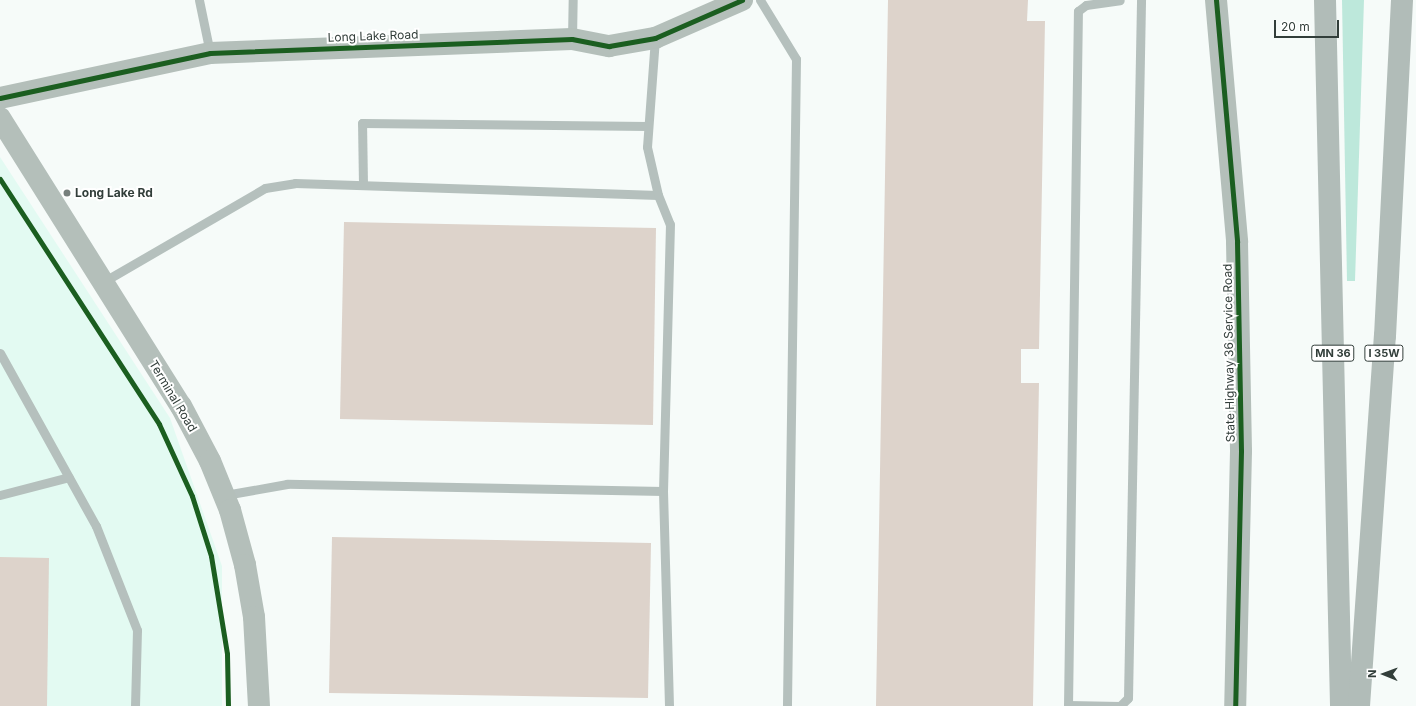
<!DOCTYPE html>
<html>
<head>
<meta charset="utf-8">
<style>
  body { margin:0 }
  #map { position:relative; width:1416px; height:706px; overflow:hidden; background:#f6fbf9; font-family:Inter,sans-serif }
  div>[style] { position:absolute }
  .built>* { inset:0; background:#e3faf2 }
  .green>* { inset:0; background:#bde8db }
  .building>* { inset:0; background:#ddd3cb }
  .lane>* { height:9px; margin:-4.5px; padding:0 4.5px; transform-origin:4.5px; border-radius:4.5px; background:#b5c0bd }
  .secondary>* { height:22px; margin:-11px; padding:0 11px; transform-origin:11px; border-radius:11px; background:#b4bfba }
  .highway>* { height:22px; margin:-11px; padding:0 11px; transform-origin:11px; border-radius:11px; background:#b1bcb8 }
  .cycleway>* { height:5px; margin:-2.5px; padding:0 2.5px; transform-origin:2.5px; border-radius:2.5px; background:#1b5e20 }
  .dots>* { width:11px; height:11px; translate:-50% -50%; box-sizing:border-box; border:2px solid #fff; border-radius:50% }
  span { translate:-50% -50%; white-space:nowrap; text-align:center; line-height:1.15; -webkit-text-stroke:4px #fff; paint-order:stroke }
  .shield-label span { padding:1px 3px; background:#fff; border:1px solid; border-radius:3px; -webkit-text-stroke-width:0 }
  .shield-label { font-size:11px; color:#323e3a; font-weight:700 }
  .street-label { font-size:12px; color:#323e3a }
  .poi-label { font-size:12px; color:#323e3a; font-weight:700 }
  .left { translate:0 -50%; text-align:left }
  .north { position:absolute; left:1364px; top:654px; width:40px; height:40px; -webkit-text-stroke:3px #fff; paint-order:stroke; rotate:271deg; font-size:11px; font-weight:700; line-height:16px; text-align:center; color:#323e3a }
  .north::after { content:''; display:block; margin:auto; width:14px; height:18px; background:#323e3a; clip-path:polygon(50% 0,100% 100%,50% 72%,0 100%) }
  .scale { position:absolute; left:1274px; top:20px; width:65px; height:18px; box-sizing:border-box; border:2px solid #323e3a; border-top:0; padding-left:5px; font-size:12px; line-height:14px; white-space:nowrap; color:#323e3a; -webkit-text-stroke:3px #fff; paint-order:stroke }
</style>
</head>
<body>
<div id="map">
  <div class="built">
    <div style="clip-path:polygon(0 157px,170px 418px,222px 566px,222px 706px,0 706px)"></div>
  </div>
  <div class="green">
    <div style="clip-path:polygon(1342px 0,1364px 0,1355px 281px,1347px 281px)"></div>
  </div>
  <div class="building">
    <div style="clip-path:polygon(888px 0,1028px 0,1027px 21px,1045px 21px,1039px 349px,1021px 349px,1021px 383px,1039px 383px,1033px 706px,876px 706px)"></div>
    <div style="clip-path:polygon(344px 222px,656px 228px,653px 425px,340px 419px)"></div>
    <div style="clip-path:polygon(332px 537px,651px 543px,648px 698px,329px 693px)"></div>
    <div style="clip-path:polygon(0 557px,49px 558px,47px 706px,0 706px)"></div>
  </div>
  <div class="lane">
    <div style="left:199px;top:0;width:54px;rotate:78.3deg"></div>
    <div style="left:760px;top:0;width:69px;rotate:58.6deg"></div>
    <div style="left:796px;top:59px;width:647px;rotate:90.8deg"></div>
    <div style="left:655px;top:38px;width:109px;rotate:94.2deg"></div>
    <div style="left:647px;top:147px;width:49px;rotate:77.1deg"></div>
    <div style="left:572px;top:39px;width:39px;rotate:-89deg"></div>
    <div style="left:363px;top:185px;width:62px;rotate:-90.9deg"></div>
    <div style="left:362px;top:123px;width:286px;rotate:0.6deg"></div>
    <div style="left:103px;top:282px;width:187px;rotate:-30.1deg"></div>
    <div style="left:265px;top:188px;width:30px;rotate:-9deg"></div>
    <div style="left:295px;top:183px;width:363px;rotate:1.9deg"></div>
    <div style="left:658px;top:195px;width:31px;rotate:68deg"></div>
    <div style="left:670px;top:224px;width:267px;rotate:91.5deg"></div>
    <div style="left:663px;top:491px;width:376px;rotate:-178.9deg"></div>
    <div style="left:287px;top:484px;width:63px;rotate:169.9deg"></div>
    <div style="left:0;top:353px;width:198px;rotate:61deg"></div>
    <div style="left:96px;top:526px;width:112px;rotate:68.5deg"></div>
    <div style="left:137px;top:630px;width:76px;rotate:91.5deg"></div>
    <div style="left:663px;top:491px;width:215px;rotate:88.4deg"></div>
    <div style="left:0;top:495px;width:71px;rotate:-14.6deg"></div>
    <div style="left:1068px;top:705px;width:52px;rotate:1.1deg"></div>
    <div style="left:1120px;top:706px;width:11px;rotate:-45deg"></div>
    <div style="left:1128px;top:698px;width:698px;rotate:-88.93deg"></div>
    <div style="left:1068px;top:706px;width:695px;rotate:-89.18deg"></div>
    <div style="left:1078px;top:11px;width:10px;rotate:-37deg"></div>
    <div style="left:1086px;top:5px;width:34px;rotate:-8deg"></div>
  </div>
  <div class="secondary">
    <div style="left:1216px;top:0;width:243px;rotate:85deg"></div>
    <div style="left:1237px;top:242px;width:209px;rotate:88.9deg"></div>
    <div style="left:1241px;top:451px;width:255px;rotate:91.3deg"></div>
    <div style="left:0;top:98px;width:215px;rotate:-12.1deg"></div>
    <div style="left:210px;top:53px;width:362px;rotate:-2.2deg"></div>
    <div style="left:572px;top:39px;width:38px;rotate:11deg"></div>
    <div style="left:609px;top:46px;width:47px;rotate:-9.9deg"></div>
    <div style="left:655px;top:38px;width:95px;rotate:-23.6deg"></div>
    <div style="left:0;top:118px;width:340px;rotate:57.9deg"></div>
    <div style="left:181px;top:406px;width:62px;rotate:62.2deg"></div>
    <div style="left:210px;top:461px;width:53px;rotate:67.8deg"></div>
    <div style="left:230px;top:510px;width:57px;rotate:74.7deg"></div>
    <div style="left:245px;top:565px;width:53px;rotate:80.2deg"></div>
    <div style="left:254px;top:617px;width:89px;rotate:86.8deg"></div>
  </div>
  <div class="highway">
    <div style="left:1325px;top:0;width:706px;rotate:88.7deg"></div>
    <div style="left:1359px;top:706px;width:371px;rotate:-86deg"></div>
    <div style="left:1385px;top:336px;width:336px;rotate:-87.1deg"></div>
  </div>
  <div class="cycleway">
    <div style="left:1216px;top:0;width:243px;rotate:85deg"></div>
    <div style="left:1237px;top:242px;width:209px;rotate:88.9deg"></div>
    <div style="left:1241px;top:451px;width:255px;rotate:91.3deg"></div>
    <div style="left:0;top:98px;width:215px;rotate:-12.1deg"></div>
    <div style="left:210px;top:53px;width:362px;rotate:-2.2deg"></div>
    <div style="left:572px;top:39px;width:38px;rotate:11deg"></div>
    <div style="left:609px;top:46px;width:47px;rotate:-9.9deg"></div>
    <div style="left:655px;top:38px;width:95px;rotate:-23.6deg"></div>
    <div style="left:0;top:179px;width:292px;rotate:57deg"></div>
    <div style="left:159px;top:424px;width:79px;rotate:65.4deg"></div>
    <div style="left:192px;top:496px;width:63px;rotate:72.4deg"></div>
    <div style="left:211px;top:556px;width:99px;rotate:80.7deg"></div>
    <div style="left:227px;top:654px;width:52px;rotate:88.9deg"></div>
  </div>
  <div class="dots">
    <div style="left:67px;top:193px;background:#77807d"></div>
  </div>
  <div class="shield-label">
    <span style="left:1333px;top:353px">MN 36</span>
    <span style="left:1384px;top:353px">I 35W</span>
  </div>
  <div class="street-label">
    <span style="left:373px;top:36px;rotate:-2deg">Long Lake Road</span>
    <span style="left:1229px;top:353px;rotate:-91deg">State Highway 36 Service Road</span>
    <span style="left:173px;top:396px;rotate:59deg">Terminal Road</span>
  </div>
  <div class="poi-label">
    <span class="left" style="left:75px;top:193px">Long Lake Rd</span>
  </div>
  <div class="north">N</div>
  <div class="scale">20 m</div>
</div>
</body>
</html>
